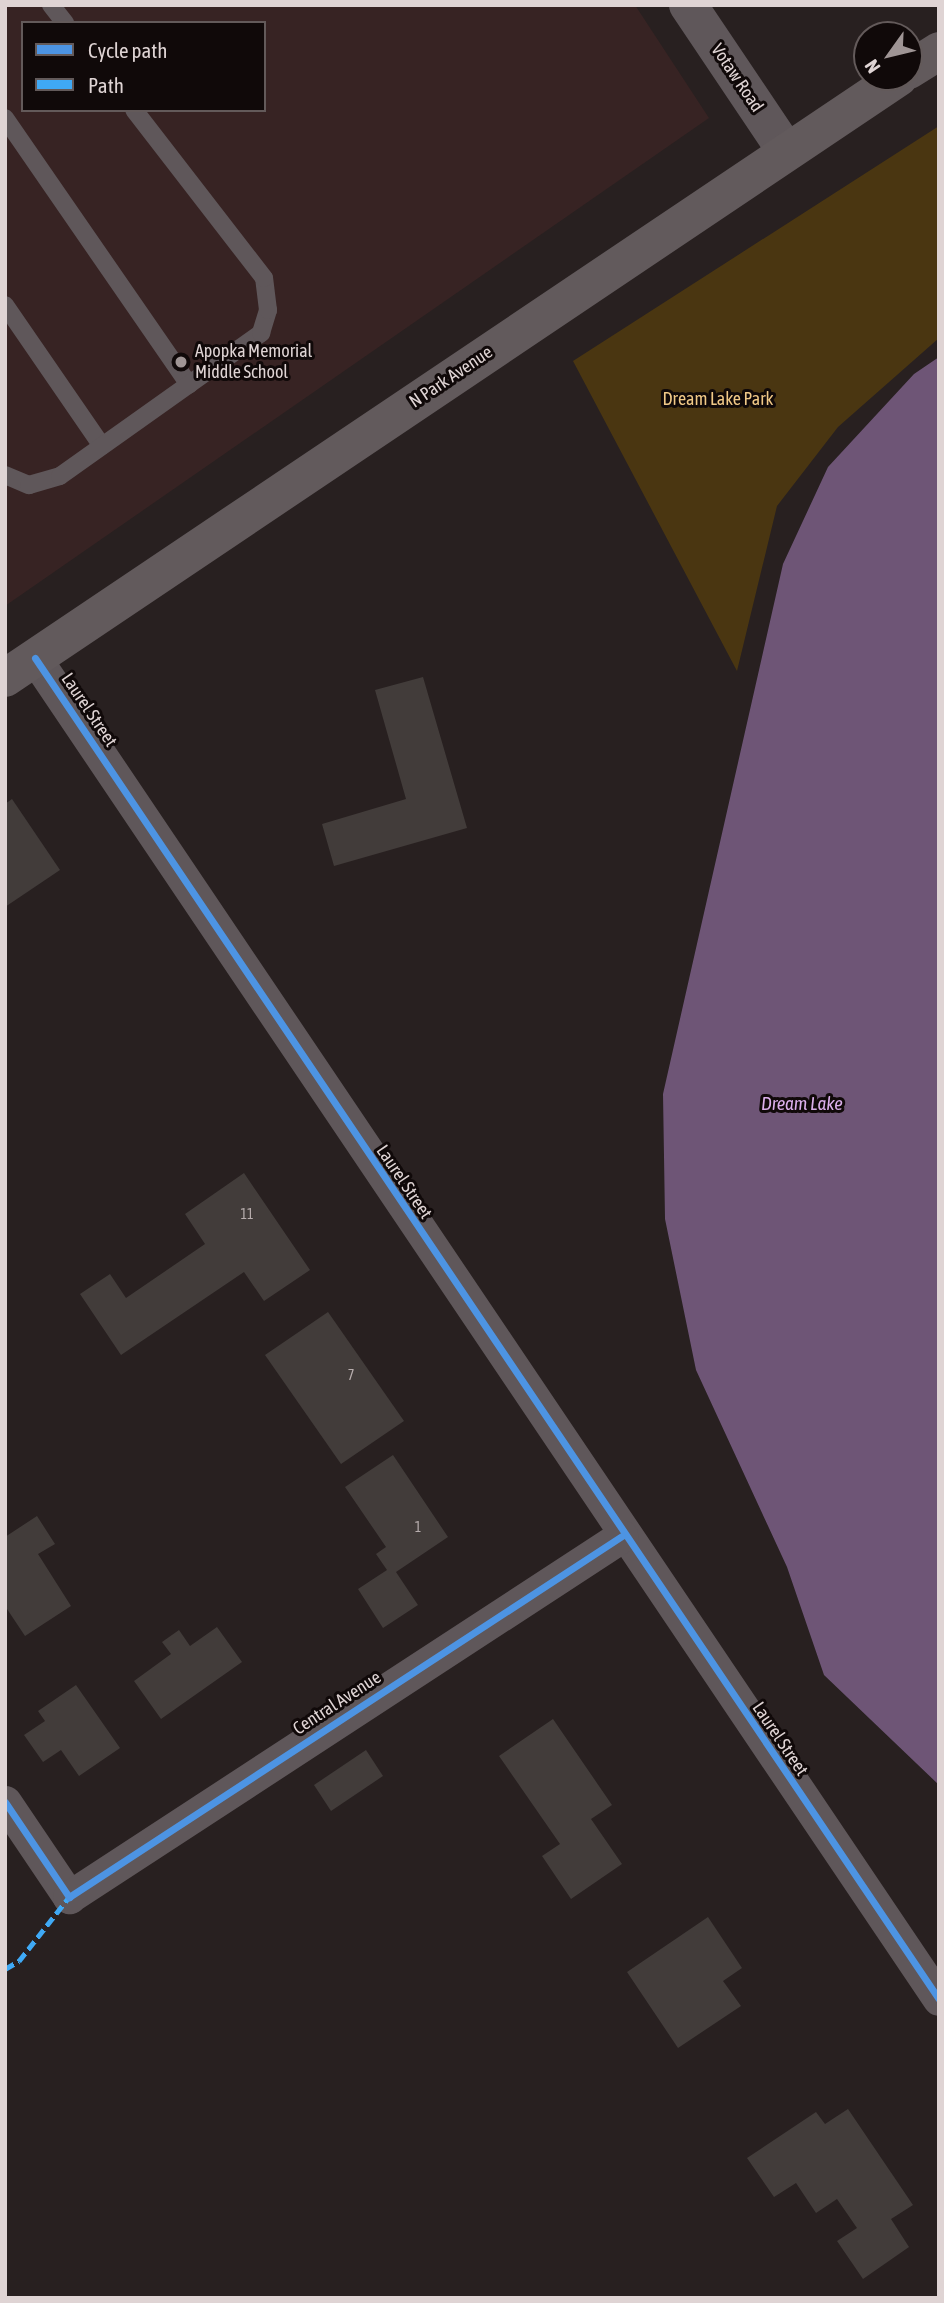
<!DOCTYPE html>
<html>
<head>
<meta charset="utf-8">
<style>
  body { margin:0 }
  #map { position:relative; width:944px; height:2303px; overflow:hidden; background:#282020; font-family:"Asap Condensed",sans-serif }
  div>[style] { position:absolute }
  .built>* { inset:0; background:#372323 }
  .green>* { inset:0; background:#4a3611 }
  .water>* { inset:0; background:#6e5576 }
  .building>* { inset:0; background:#423c3a }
  .service>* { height:18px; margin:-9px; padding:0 9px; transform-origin:9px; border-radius:9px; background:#5f575a }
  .minor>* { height:33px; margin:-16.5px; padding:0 16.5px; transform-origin:16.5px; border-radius:16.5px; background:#5f575a }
  .tertiary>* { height:38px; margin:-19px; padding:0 19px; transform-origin:19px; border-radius:19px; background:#5f575a }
  .secondary>* { height:38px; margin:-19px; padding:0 19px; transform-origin:19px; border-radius:19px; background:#625a5c }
  .quiet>* { height:5px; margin-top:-2.5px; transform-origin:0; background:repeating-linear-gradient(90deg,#3fa9f5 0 10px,transparent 0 15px) }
  .cycleway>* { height:7px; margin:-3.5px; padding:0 3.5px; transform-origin:3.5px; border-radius:3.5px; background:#4d94e3 }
  .dots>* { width:19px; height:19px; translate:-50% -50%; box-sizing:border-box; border:4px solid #100909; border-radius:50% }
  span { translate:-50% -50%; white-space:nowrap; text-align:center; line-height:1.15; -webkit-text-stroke:6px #100909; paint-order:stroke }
  .number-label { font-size:14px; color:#b8aeae }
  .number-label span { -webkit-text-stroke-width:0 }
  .street-label { font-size:18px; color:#dfd4d4 }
  .poi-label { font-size:18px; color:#dfd4d4 }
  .left { translate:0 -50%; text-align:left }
  .park-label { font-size:18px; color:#f1c987 }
  .water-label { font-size:19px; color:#dbafeb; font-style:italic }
  .frame { position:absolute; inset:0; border:7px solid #dfd4d4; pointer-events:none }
  .legend { position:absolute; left:21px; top:21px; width:245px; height:91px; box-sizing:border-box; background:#100909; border:2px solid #635a5a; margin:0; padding:9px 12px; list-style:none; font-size:21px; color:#dfd4d4 }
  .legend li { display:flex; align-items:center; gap:14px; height:35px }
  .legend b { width:35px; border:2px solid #635a5a }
  .north { position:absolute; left:853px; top:21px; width:70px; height:70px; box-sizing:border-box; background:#100909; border:2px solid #635a5a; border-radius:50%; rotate:236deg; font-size:19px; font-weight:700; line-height:28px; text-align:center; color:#dfd4d4 }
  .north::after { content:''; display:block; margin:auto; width:24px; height:32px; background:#9f9595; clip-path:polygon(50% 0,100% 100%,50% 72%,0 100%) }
</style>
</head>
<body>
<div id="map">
  <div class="built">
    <div style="clip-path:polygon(evenodd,5px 5px,635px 5px,709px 118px,5px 606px,5px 5px,23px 23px,264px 23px,264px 110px,23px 110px,23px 23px)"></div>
  </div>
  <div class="green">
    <div style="clip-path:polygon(939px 126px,939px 338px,838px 427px,777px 506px,737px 671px,573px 361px)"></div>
  </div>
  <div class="water">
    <div style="clip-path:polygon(939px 357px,939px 1785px,824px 1675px,787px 1567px,696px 1370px,665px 1219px,663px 1094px,783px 564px,828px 467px,914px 374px)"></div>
  </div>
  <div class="building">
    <div style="clip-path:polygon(423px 677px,467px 828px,334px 866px,322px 824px,406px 799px,375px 690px)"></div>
    <div style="clip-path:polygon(12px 799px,60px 870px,5px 907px,5px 804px)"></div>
    <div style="clip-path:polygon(244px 1173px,310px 1270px,264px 1301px,244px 1272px,121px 1355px,80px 1294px,110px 1274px,126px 1298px,205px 1244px,185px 1214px)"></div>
    <div style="clip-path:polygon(328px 1312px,404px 1421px,341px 1464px,265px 1355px)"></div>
    <div style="clip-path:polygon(393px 1455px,448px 1537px,396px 1572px,418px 1605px,383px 1628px,358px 1589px,387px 1570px,376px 1554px,386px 1547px,345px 1487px)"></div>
    <div style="clip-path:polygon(37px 1516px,55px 1544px,38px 1554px,71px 1606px,25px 1636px,5px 1606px,5px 1537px)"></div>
    <div style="clip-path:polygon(217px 1627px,242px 1662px,161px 1719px,134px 1681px,171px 1654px,162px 1642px,179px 1630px,190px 1646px)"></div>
    <div style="clip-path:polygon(76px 1685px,120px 1748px,79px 1776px,61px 1750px,43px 1762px,24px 1735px,45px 1721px,38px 1711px)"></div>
    <div style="clip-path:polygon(553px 1719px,612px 1805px,591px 1819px,622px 1864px,571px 1899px,542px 1856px,560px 1844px,499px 1756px)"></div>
    <div style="clip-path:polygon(366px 1750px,383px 1776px,331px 1811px,314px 1785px)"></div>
    <div style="clip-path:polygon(708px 1917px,742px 1968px,723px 1981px,741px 2006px,678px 2048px,627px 1972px)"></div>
    <div style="clip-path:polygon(848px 2109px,913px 2205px,891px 2219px,909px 2247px,863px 2279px,837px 2241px,857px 2228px,837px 2199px,816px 2213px,796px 2183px,774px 2197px,747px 2158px,816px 2112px,825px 2124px)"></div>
  </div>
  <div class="service">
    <div style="left:51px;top:5px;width:23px;rotate:52deg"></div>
    <div style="left:5px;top:118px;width:324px;rotate:55.4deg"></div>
    <div style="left:5px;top:305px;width:171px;rotate:55.5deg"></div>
    <div style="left:5px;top:475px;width:26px;rotate:23deg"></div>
    <div style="left:29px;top:485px;width:32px;rotate:-16deg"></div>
    <div style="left:60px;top:476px;width:247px;rotate:-35.4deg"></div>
    <div style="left:261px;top:333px;width:24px;rotate:-73deg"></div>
    <div style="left:268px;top:310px;width:32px;rotate:-97deg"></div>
    <div style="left:264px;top:278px;width:212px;rotate:-127.7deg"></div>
  </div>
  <div class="minor">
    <div style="left:35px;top:658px;width:1617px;rotate:56.02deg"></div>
    <div style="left:5px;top:1802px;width:115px;rotate:56deg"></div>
    <div style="left:69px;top:1897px;width:660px;rotate:-33.14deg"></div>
  </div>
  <div class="tertiary">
    <div style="left:688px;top:5px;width:176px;rotate:56.1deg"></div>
  </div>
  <div class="secondary">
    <div style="left:909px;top:70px;width:36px;rotate:-32deg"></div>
    <div style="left:5px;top:678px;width:1077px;rotate:-33.91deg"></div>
  </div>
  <div class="quiet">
    <div style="left:5px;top:1969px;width:16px;rotate:-30deg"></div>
    <div style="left:19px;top:1961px;width:81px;rotate:-52deg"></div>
  </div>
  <div class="cycleway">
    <div style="left:35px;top:658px;width:1617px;rotate:56.02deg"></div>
    <div style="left:5px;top:1802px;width:115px;rotate:56deg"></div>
    <div style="left:69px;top:1897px;width:660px;rotate:-33.14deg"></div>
  </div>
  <div class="dots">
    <div style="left:181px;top:362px;background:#9f9595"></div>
  </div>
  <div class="number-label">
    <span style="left:247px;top:1214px">11</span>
    <span style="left:351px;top:1375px">7</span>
    <span style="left:418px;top:1527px">1</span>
  </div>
  <div class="street-label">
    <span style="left:737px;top:78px;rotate:56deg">Votaw Road</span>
    <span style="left:451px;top:377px;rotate:-34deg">N Park Avenue</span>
    <span style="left:89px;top:710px;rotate:56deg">Laurel Street</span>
    <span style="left:404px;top:1182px;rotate:56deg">Laurel Street</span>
    <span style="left:337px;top:1703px;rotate:-33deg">Central Avenue</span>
    <span style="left:780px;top:1739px;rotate:56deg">Laurel Street</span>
  </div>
  <div class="poi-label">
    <span class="left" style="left:195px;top:362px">Apopka Memorial<br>Middle School</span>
  </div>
  <div class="park-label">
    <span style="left:718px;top:399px">Dream Lake Park</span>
  </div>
  <div class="water-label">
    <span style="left:802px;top:1104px">Dream Lake</span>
  </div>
  <div class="frame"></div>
  <ul class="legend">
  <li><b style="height:9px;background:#4d94e3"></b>Cycle path</li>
  <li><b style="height:9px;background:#3fa9f5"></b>Path</li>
  </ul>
  <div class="north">N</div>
</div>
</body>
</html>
